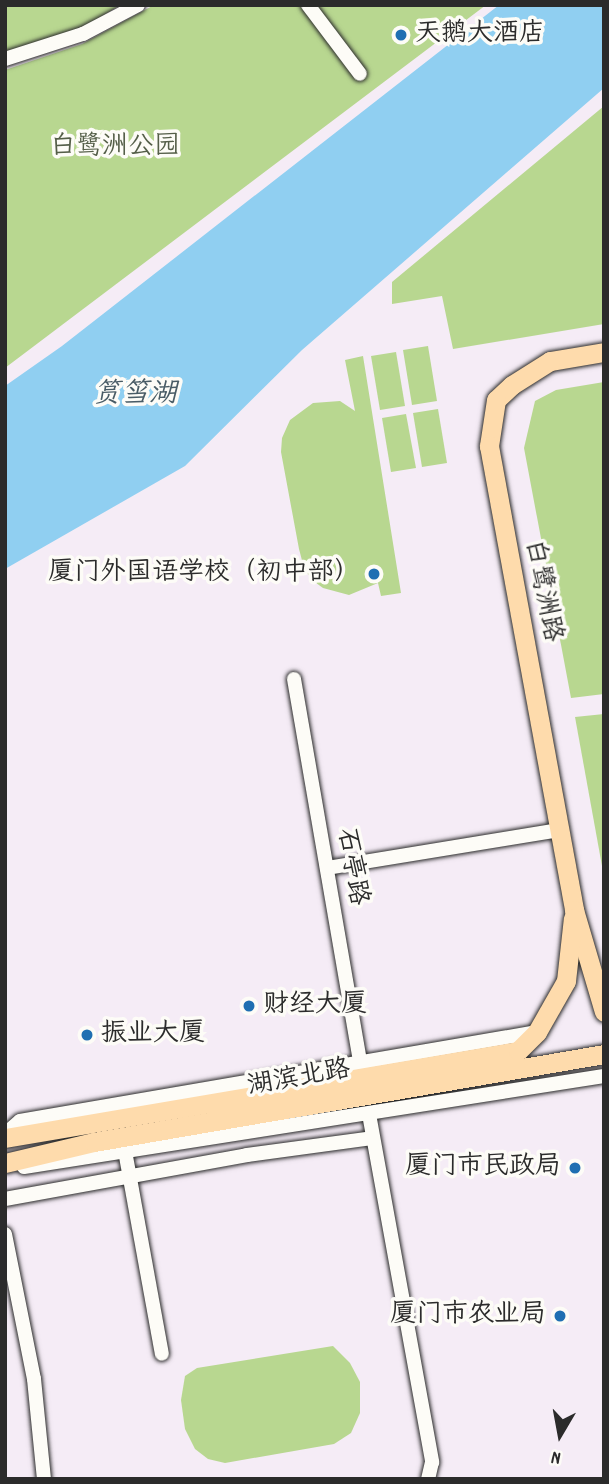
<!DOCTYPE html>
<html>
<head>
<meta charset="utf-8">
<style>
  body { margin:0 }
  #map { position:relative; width:609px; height:1484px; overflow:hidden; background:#f5ecf6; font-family:Dekko,"LXGW WenKai TC",sans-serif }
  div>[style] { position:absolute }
  .green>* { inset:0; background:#b8d790 }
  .water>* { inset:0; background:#90cff1 }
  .roads { filter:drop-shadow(0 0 2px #2b2b2b) drop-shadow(0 0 2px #2b2b2b) }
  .minor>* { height:14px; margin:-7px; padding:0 7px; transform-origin:7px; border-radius:7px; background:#fdfcf7 }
  .major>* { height:19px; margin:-9.5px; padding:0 9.5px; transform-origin:9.5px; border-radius:9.5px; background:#fedbac }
  .dots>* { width:19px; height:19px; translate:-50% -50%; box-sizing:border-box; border:4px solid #fdfcf7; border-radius:50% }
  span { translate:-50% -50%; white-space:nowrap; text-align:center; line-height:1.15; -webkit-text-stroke:7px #fdfcf7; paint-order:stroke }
  .poi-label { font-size:26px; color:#2b2b2b }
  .left { translate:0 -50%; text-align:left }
  .right { translate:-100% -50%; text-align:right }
  .park-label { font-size:26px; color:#555f49 }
  .street-label { font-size:26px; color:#2b2b2b }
  .water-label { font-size:28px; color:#495c66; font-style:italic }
  .frame { position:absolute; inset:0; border:7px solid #2b2b2b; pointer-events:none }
  .north { position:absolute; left:525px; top:1400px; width:70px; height:70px; -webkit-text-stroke:5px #fdfcf7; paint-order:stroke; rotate:190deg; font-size:19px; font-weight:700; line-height:28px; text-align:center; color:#2b2b2b }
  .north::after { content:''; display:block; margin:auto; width:24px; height:32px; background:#2b2b2b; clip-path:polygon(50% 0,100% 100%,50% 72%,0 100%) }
</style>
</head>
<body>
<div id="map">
  <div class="green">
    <div style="clip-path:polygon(5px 5px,120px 5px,83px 28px,5px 53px)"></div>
    <div style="clip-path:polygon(154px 5px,486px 5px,5px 368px,5px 70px,82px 44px)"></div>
    <div style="clip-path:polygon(604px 106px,604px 324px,453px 349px,442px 296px,392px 304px,392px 282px)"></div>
    <div style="clip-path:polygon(428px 346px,437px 401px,412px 405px,403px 350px)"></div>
    <div style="clip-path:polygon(396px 352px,405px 406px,380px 410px,371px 356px)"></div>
    <div style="clip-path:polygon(363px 356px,401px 593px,381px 596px,378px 583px,349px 595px,323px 588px,312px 580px,304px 568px,299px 549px,281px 452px,282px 438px,290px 420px,313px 403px,340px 401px,355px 411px,345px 360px)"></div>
    <div style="clip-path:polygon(604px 382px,604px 694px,571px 698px,524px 448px,535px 401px,556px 390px)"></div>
    <div style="clip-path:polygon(438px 409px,447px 463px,422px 467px,413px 413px)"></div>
    <div style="clip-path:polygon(406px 414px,416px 468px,391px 472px,382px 418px)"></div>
    <div style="clip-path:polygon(604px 714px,604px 877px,575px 717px)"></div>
    <div style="clip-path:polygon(333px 1346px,350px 1363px,360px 1382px,360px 1413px,351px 1433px,334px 1444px,225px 1463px,208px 1459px,195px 1449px,185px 1429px,181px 1400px,185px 1376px,197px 1368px)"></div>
  </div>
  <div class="water">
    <div style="clip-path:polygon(499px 5px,604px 5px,604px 88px,302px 350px,185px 466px,5px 569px,5px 386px,62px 346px)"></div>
  </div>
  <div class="roads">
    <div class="minor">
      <div style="left:308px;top:5px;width:86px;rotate:53deg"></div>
      <div style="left:5px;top:59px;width:82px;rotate:-17.8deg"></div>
      <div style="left:83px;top:34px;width:62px;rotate:-27.8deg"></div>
      <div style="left:294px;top:679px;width:389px;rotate:80.2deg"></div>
      <div style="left:327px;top:868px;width:236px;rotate:-9.3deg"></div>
      <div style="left:369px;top:1114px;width:354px;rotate:79.7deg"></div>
      <div style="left:432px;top:1462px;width:17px;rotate:103deg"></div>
      <div style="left:5px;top:1134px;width:20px;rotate:-41deg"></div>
      <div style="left:20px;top:1121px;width:525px;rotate:-9.77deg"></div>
      <div style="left:125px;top:1151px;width:206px;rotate:79.7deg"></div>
      <div style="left:24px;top:1167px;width:587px;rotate:-8.92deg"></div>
      <div style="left:5px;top:1199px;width:246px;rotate:-10.3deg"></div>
      <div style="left:247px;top:1155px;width:126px;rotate:-7.7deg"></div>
      <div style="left:5px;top:1234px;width:148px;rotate:78.7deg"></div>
      <div style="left:34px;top:1379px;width:100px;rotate:84.3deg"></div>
    </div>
    <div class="major">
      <div style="left:604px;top:352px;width:55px;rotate:170.5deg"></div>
      <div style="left:550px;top:361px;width:45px;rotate:147.7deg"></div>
      <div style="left:512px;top:385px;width:22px;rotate:137deg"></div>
      <div style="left:496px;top:400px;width:47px;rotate:98.7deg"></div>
      <div style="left:489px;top:446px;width:472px;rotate:79.6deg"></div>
      <div style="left:574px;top:910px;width:106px;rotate:73.6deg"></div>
      <div style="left:5px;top:1138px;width:520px;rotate:-9.63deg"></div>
      <div style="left:518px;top:1051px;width:27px;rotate:-45deg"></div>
      <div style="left:537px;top:1032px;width:59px;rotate:-60.4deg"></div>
      <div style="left:566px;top:981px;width:63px;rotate:-83.7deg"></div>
      <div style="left:5px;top:1163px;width:91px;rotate:-13.3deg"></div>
      <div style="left:94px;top:1142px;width:518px;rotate:-9.79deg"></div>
    </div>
  </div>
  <div class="dots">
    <div style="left:401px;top:35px;background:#1f6fb2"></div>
    <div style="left:374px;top:574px;background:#1f6fb2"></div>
    <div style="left:249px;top:1006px;background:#1f6fb2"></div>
    <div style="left:87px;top:1035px;background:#1f6fb2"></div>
    <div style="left:575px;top:1168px;background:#1f6fb2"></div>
    <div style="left:560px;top:1316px;background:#1f6fb2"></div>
  </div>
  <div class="poi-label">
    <span class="left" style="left:415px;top:35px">天鹅大酒店</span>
    <span class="right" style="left:360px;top:574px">厦门外国语学校（初中部）</span>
    <span class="left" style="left:263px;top:1006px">财经大厦</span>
    <span class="left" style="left:101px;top:1035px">振业大厦</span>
    <span class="right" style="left:561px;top:1168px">厦门市民政局</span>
    <span class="right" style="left:546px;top:1316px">厦门市农业局</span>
  </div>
  <div class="park-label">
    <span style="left:115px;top:148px">白鹭洲公园</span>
  </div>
  <div class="street-label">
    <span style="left:542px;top:591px;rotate:79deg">白鹭洲路</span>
    <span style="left:351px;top:867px;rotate:80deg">石亭路</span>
    <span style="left:299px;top:1079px;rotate:-10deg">湖滨北路</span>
  </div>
  <div class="water-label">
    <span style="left:135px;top:396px">筼筜湖</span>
  </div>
  <div class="frame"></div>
  <div class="north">N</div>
</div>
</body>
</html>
